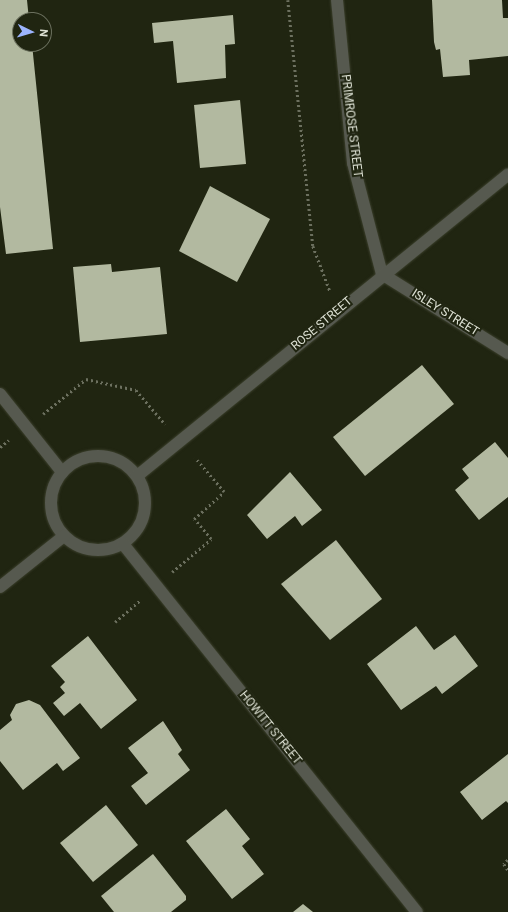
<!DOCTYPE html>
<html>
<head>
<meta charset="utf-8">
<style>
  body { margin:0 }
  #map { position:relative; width:508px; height:912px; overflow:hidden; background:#202511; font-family:Roboto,sans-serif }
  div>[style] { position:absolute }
  .building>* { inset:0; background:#b2b9a0 }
  .path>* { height:2.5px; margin-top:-1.25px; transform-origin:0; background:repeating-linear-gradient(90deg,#6c705f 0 2px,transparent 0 5px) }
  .roads { filter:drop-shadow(0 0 1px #3b3f2c) drop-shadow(0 0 1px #3b3f2c) }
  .street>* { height:12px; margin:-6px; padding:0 6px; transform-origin:6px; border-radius:6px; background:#56594f }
  .street>.ring { margin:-6px; padding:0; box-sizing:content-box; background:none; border:12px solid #56594f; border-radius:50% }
  span { translate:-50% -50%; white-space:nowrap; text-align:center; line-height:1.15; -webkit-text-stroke:4px #202511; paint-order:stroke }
  .street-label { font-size:12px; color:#dee2d5 }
  .north { position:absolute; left:12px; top:12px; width:40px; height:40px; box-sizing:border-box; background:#202511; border:1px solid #6c715f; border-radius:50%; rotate:95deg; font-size:11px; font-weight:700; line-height:16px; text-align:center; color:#dee2d5 }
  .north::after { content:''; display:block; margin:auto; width:14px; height:18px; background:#9cb4fd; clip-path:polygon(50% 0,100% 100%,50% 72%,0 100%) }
</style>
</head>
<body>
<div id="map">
  <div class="building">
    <div style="clip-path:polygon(0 0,27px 0,29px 20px,20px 20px,20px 44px,32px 44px,53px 249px,6px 254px,0 207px)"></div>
    <div style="clip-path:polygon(432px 0,502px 0,503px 18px,508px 18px,508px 56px,469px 60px,470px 75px,443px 77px,440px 49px,436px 50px,434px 42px)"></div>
    <div style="clip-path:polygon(233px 15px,235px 44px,225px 45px,226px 78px,177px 83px,173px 41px,154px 43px,152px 23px)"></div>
    <div style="clip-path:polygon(240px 100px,246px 164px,200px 168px,194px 105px)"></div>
    <div style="clip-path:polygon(210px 186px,270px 219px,237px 282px,179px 251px)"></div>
    <div style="clip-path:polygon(111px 264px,112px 272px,160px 267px,167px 334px,80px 342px,73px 267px)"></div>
    <div style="clip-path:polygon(422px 365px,454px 404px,365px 476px,333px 437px)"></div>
    <div style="clip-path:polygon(495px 442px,508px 458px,508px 497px,479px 520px,455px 490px,469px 478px,462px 469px)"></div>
    <div style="clip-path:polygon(290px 472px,322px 510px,302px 526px,295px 516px,267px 539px,247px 515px)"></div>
    <div style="clip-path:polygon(336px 540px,382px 599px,330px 640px,281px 584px)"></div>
    <div style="clip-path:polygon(416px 626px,434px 650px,455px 635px,478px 666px,442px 694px,436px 686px,401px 710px,367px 664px)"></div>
    <div style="clip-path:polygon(88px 636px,137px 700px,101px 729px,80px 703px,64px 716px,53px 703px,65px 693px,60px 687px,65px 682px,51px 666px)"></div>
    <div style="clip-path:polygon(29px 700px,40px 705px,80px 758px,63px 771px,57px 763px,23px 790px,0 761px,0 730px,12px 720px,10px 715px,16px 704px)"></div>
    <div style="clip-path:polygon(163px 721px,182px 750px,178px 754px,190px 770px,146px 805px,131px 786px,148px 773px,128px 748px)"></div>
    <div style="clip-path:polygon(508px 754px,508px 803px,506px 801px,482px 820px,460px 792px)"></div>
    <div style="clip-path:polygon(106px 805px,138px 845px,93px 882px,60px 843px)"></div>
    <div style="clip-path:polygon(226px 809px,250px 839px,242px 846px,264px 874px,232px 899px,186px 841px)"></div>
    <div style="clip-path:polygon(153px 854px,186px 896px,186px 900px,171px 912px,114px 912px,101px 896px)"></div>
    <div style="clip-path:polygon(303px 904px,313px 912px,293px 912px)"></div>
  </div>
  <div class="path">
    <div style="left:288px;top:0;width:247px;rotate:84.2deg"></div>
    <div style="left:313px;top:246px;width:48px;rotate:69.3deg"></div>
    <div style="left:43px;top:414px;width:55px;rotate:-39.1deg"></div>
    <div style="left:86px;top:379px;width:51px;rotate:12.4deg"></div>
    <div style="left:136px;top:390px;width:45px;rotate:49.5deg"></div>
    <div style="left:0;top:447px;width:11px;rotate:-38deg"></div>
    <div style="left:172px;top:572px;width:51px;rotate:-40.2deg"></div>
    <div style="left:211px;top:539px;width:26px;rotate:-130deg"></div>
    <div style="left:194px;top:519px;width:40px;rotate:-42deg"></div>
    <div style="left:224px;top:492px;width:45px;rotate:-130.5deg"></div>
    <div style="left:115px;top:622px;width:33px;rotate:-41deg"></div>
    <div style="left:508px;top:860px;width:6px;rotate:135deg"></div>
    <div style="left:504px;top:864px;width:7px;rotate:56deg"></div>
  </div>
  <div class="roads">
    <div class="street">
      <div style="left:337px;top:0;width:164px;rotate:84.4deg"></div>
      <div style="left:353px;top:163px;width:115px;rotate:75.4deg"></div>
      <div style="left:382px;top:274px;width:149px;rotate:32.1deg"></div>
      <div style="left:0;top:394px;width:100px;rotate:51.5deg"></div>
      <div class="ring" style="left:51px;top:456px;width:82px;height:82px"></div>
      <div style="left:137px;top:476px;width:478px;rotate:-39.1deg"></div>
      <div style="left:123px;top:544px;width:471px;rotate:51.4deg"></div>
      <div style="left:0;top:587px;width:82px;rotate:-38.6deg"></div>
    </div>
  </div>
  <div class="street-label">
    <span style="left:351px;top:126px;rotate:83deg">PRIMROSE STREET</span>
    <span style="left:445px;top:313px;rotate:32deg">ISLEY STREET</span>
    <span style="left:322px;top:324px;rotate:-40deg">ROSE STREET</span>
    <span style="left:270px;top:728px;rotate:51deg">HOWITT STREET</span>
  </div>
  <div class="north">N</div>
</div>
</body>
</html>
